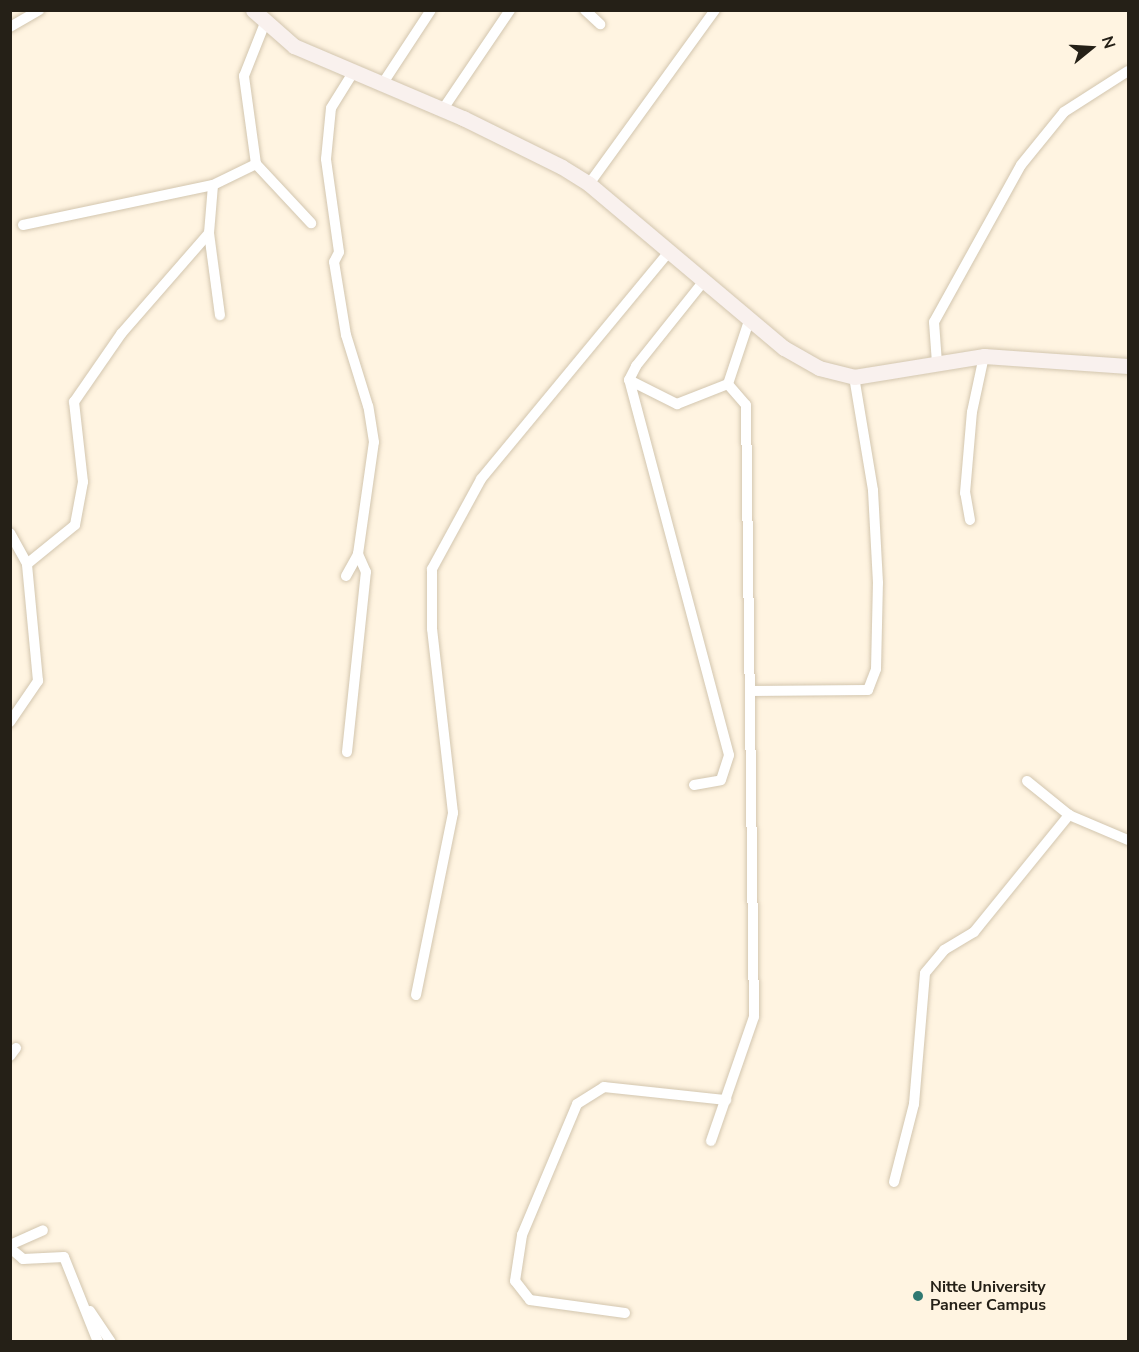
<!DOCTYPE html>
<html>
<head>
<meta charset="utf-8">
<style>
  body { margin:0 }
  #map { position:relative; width:1139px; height:1352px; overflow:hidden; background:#fff4e1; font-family:"Nunito Sans",sans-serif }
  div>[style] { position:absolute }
  .roads { filter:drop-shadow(0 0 2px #d3c6af) drop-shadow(0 0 2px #d3c6af) }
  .minor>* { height:10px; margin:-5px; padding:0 5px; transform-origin:5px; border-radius:5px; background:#fff }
  .secondary>* { height:15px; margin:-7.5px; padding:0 7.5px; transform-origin:7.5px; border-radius:7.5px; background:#f9f1ee }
  .dots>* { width:16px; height:16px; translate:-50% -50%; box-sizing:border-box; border:3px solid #fff4e1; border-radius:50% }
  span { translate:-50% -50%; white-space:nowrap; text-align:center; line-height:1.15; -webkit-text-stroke:4.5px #fff4e1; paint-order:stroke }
  .poi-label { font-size:16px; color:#252017; font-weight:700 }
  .left { translate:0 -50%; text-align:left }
  .frame { position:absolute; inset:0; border:12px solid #252017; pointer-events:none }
  .north { position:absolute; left:1061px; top:18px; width:60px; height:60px; -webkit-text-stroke:4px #fff4e1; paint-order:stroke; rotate:72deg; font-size:16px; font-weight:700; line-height:24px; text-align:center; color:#252017 }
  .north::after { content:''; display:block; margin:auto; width:21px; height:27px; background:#252017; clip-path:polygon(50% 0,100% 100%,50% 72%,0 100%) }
</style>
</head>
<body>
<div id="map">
  <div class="roads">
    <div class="minor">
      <div style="left:585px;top:10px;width:21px;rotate:43deg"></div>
      <div style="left:10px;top:27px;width:34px;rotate:-30deg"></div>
      <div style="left:383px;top:83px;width:87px;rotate:-56.7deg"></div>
      <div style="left:443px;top:109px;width:120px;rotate:-55.9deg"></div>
      <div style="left:256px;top:164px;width:81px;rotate:47deg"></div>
      <div style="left:589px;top:184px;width:215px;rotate:-54.1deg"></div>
      <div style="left:23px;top:225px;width:194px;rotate:-11.9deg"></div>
      <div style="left:209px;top:233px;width:83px;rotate:82.4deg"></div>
      <div style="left:937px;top:363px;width:41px;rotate:-94.2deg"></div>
      <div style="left:934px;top:322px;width:179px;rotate:-61deg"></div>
      <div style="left:1021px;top:165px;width:68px;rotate:-50.9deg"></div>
      <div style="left:1064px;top:112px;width:76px;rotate:-32.6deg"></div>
      <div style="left:629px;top:380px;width:54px;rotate:26.6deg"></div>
      <div style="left:677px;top:404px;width:55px;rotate:-21.4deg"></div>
      <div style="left:970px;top:520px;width:27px;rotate:-100deg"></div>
      <div style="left:965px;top:493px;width:81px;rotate:-85.1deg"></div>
      <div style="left:972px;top:412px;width:57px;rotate:-77.9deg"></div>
      <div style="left:10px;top:533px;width:35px;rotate:61deg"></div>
      <div style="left:27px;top:564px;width:62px;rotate:-39.1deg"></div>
      <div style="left:75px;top:525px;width:44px;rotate:-79.5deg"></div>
      <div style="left:83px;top:482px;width:81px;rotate:-96.4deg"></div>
      <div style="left:74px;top:402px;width:83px;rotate:-55.3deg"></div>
      <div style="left:121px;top:334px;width:134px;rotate:-48.9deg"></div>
      <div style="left:209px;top:233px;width:48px;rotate:-85.2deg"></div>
      <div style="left:213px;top:185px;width:48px;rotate:-26deg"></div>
      <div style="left:256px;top:164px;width:89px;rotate:-97.8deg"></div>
      <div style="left:244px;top:76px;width:57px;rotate:-68.4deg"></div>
      <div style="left:346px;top:576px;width:25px;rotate:-61deg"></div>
      <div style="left:750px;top:691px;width:118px;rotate:-0.5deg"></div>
      <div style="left:868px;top:690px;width:22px;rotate:-69deg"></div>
      <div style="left:876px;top:669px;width:86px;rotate:-88.7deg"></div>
      <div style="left:878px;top:583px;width:93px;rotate:-93.1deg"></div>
      <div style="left:873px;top:490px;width:115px;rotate:-99.5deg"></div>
      <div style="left:10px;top:722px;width:50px;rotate:-55.7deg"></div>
      <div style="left:38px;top:681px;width:118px;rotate:-95.4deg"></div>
      <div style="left:347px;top:752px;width:181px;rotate:-84deg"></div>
      <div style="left:366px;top:572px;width:20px;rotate:-114deg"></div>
      <div style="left:358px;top:554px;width:113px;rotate:-81.9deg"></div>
      <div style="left:374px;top:442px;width:36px;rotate:-99deg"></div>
      <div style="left:368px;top:406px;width:74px;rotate:-107.2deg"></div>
      <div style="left:346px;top:335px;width:74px;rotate:-99.3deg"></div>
      <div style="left:334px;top:262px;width:11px;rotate:-63deg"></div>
      <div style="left:339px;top:252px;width:94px;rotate:-98deg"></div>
      <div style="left:326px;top:159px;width:51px;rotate:-84.4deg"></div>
      <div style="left:331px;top:108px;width:44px;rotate:-58.1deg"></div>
      <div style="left:1027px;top:781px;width:54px;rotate:39deg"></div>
      <div style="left:1069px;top:815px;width:64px;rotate:23deg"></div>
      <div style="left:694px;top:785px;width:27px;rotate:-10deg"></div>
      <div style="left:721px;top:780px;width:26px;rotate:-72deg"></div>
      <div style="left:729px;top:755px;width:388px;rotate:-104.9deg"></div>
      <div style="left:629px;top:380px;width:16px;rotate:-63deg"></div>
      <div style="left:636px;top:366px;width:107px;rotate:-51.4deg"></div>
      <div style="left:416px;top:995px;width:186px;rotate:-78.5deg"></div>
      <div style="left:453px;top:813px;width:185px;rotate:-96.5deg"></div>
      <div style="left:432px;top:629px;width:60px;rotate:-90deg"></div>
      <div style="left:432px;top:569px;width:102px;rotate:-61.4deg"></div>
      <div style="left:481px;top:479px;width:293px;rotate:-50.4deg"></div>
      <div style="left:10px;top:1056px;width:10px;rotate:-53deg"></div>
      <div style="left:711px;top:1141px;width:131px;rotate:-70.9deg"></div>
      <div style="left:754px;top:1017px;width:612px;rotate:-90.75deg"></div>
      <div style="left:746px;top:405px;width:28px;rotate:-131deg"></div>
      <div style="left:728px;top:384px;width:66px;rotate:-71.6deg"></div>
      <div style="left:894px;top:1182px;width:81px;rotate:-75.6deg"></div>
      <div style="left:914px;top:1104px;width:131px;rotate:-85.2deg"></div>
      <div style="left:925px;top:973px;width:30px;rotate:-50deg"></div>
      <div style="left:944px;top:950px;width:35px;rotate:-31deg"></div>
      <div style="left:974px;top:932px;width:151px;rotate:-50.9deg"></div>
      <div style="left:10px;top:1245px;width:36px;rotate:-24deg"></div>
      <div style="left:10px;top:1248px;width:17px;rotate:40deg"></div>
      <div style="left:23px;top:1259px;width:41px;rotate:-2.8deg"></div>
      <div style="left:64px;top:1257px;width:92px;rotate:68.2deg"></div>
      <div style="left:90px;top:1311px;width:37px;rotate:56deg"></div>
      <div style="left:625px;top:1313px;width:96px;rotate:-172.2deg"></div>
      <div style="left:530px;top:1300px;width:24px;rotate:-128deg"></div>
      <div style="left:515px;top:1281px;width:47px;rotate:-81.3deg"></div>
      <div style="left:522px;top:1235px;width:142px;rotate:-67.2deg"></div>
      <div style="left:577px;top:1104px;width:32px;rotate:-32deg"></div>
      <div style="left:604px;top:1087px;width:123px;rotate:6.1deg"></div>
    </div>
    <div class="secondary">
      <div style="left:253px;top:10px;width:55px;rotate:41.3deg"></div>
      <div style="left:294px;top:46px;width:184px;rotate:23.1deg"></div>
      <div style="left:463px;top:118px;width:110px;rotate:26.3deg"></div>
      <div style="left:562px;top:167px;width:32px;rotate:32deg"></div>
      <div style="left:589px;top:184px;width:255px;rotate:40.1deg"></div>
      <div style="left:784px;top:348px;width:40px;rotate:29.7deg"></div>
      <div style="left:819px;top:368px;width:36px;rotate:14deg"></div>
      <div style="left:854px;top:377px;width:132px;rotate:-9.2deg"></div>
      <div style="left:984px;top:356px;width:144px;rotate:4deg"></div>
    </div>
  </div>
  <div class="dots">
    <div style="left:918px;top:1296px;background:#307871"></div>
  </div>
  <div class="poi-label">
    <span class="left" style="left:930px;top:1296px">Nitte University<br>Paneer Campus</span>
  </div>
  <div class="frame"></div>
  <div class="north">N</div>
</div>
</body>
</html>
